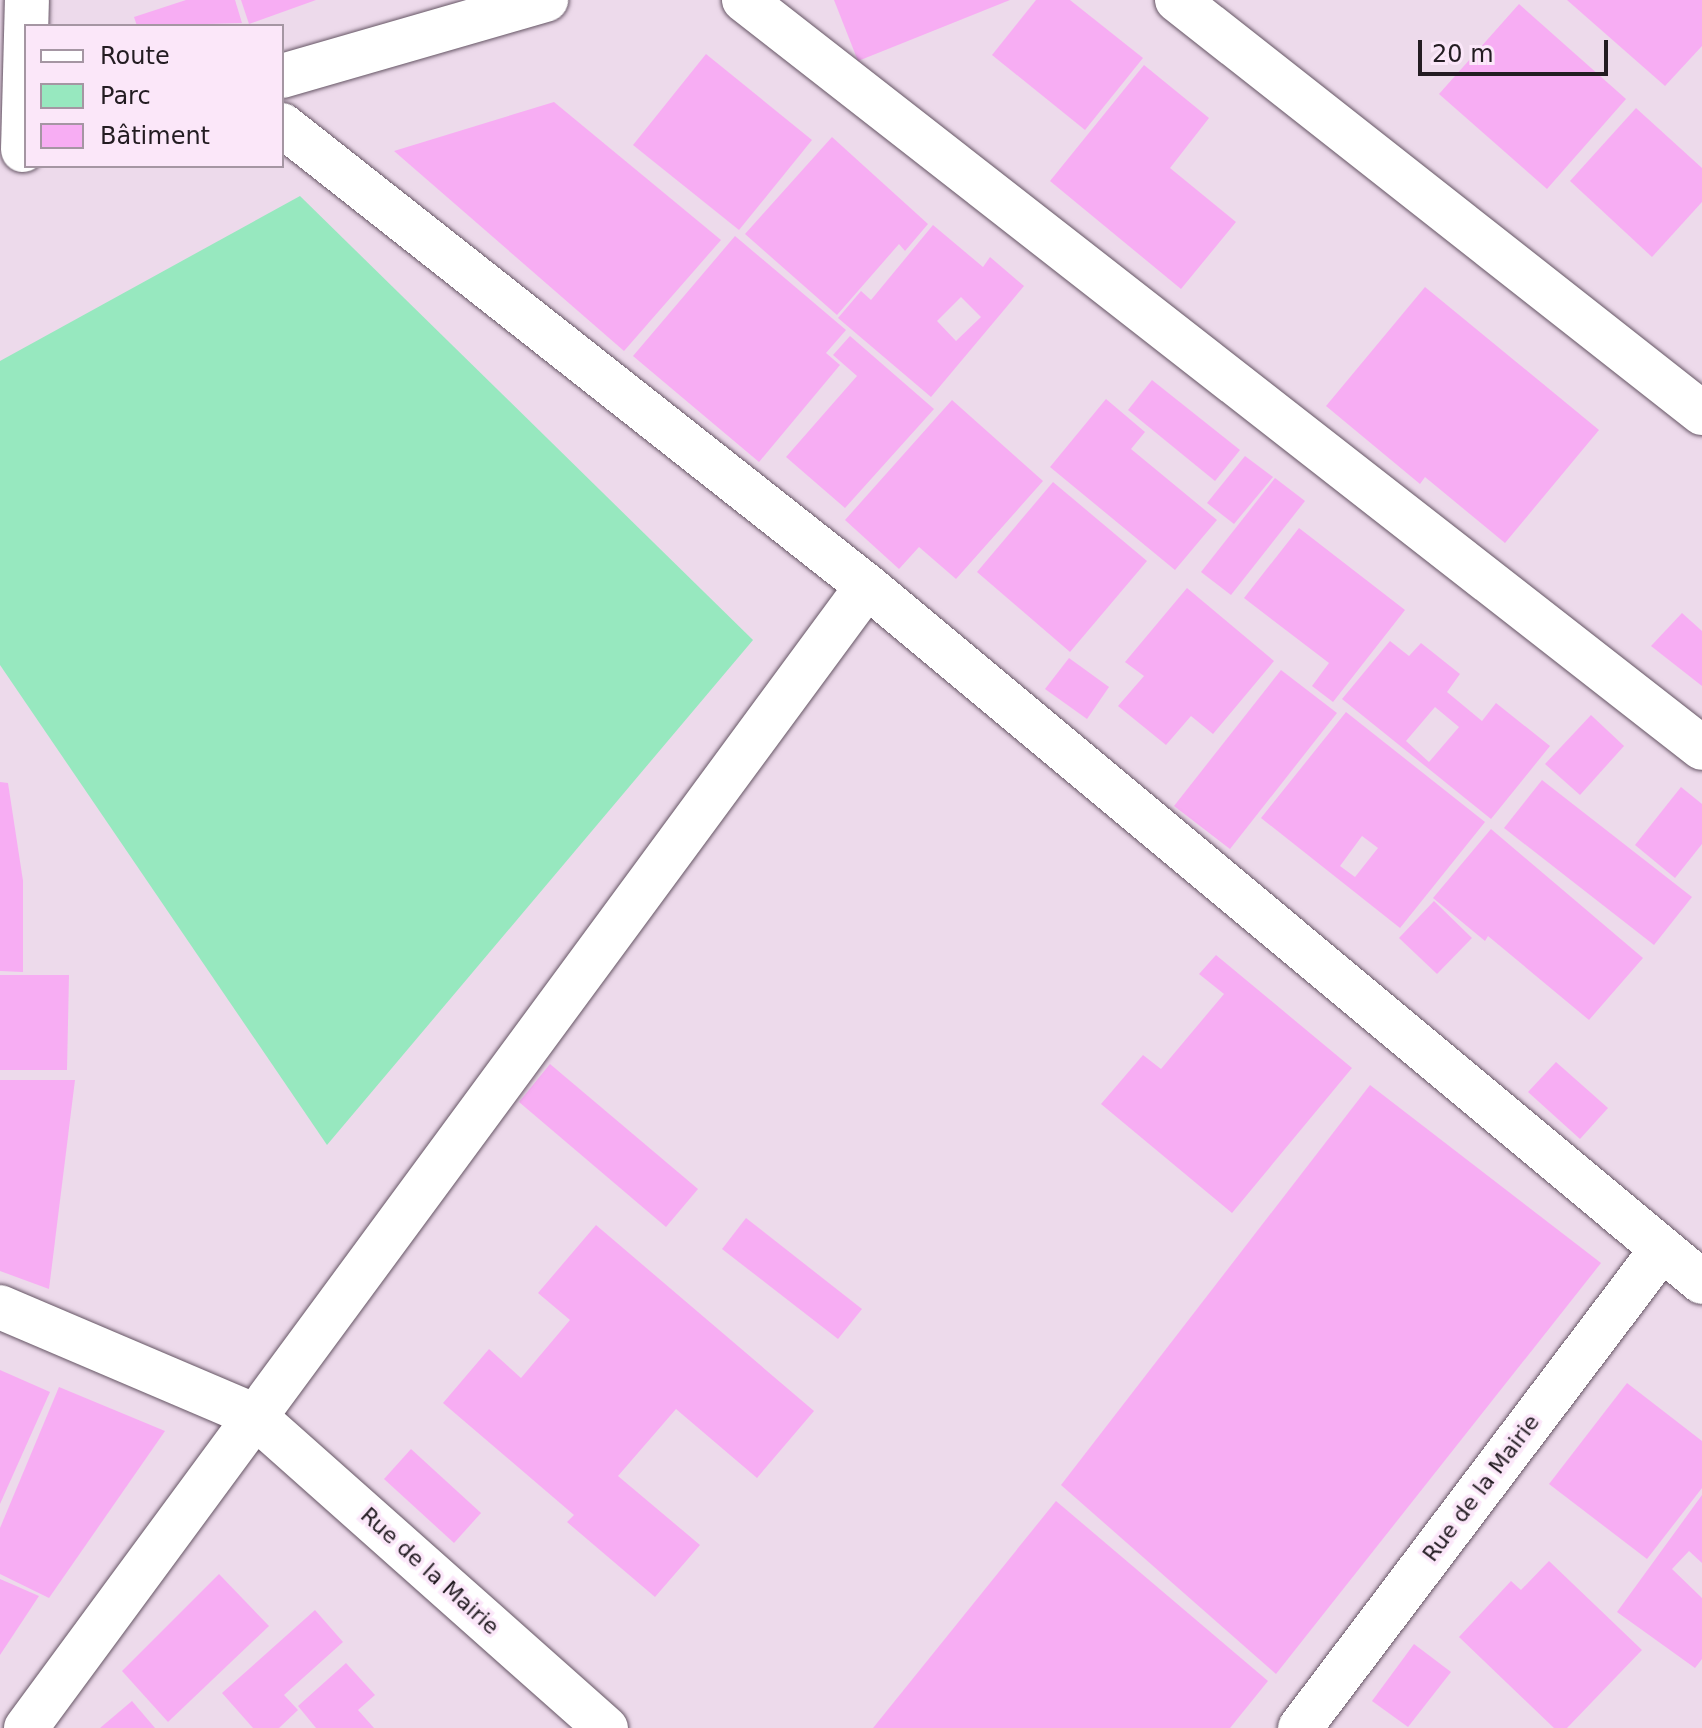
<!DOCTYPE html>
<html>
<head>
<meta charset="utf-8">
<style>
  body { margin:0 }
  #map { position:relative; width:1702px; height:1728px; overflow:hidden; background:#eddaeb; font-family:"DejaVu Sans",sans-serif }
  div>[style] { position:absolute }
  .green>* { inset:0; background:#97e8bf }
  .building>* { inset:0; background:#f7adf3 }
  .roads { filter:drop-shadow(0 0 2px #655564) drop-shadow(0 0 2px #655564) }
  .street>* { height:44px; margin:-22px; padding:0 22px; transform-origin:22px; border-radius:22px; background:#fff }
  span { translate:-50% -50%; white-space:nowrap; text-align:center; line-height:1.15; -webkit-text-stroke:7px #fbe7f9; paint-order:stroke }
  .street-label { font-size:22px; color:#231c22 }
  .legend { position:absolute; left:24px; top:24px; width:260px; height:144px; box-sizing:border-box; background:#fbe7f9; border:2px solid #a596a3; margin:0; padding:10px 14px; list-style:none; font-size:24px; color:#231c22 }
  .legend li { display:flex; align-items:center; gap:16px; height:40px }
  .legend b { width:40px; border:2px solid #a596a3 }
  .scale { position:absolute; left:1418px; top:40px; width:190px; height:36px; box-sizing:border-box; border:4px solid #231c22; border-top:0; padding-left:10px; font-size:24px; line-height:28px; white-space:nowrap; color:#231c22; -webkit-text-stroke:6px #fbe7f9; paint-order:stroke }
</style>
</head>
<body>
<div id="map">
  <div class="green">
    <div style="clip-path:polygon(300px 196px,753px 640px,327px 1145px,0 665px,0 361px)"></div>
  </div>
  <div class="building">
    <div style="clip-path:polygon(186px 0,235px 0,242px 23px,137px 26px,134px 17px)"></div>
    <div style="clip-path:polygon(241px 0,316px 0,249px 24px)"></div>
    <div style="clip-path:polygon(834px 0,1010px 0,858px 61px)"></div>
    <div style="clip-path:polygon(1036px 0,1070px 0,1143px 58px,1085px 130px,992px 55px)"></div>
    <div style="clip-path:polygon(1567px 0,1702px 0,1702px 46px,1665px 86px)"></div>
    <div style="clip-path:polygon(1519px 4px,1626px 99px,1547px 189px,1439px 94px)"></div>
    <div style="clip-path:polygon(706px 54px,812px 140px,739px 230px,633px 145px)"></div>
    <div style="clip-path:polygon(1144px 65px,1209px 118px,1170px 168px,1236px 222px,1181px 289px,1050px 181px)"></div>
    <div style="clip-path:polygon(554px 102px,721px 240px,624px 351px,394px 151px)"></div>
    <div style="clip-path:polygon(1636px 108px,1702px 168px,1702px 202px,1652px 257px,1570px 181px)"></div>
    <div style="clip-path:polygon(832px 137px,928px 224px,905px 251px,899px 244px,837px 315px,745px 234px)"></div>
    <div style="clip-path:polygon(evenodd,933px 225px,983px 267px,990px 257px,1024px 286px,931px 397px,838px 318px,861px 291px,871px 300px,933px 225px,961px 297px,981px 317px,956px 341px,937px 321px,961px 297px)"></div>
    <div style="clip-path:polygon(735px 236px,846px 330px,826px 353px,840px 365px,759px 462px,633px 356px)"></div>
    <div style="clip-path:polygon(1425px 287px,1599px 430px,1505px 543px,1425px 477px,1420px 484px,1326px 406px)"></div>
    <div style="clip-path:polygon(850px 336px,934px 409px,845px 508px,786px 457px,857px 376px,833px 355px)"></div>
    <div style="clip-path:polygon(1152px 380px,1240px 450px,1215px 481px,1128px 410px)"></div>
    <div style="clip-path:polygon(1106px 399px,1145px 432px,1131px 449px,1217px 520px,1175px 570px,1050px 467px)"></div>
    <div style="clip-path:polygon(952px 400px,1043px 481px,956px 579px,919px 547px,899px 569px,845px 520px)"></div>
    <div style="clip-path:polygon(1245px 456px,1273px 477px,1234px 524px,1207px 503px)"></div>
    <div style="clip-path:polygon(1275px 478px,1305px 501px,1231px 595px,1201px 572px)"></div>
    <div style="clip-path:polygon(1053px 482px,1147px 561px,1070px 652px,977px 572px)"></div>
    <div style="clip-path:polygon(1299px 528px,1405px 610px,1333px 702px,1312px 686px,1329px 663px,1244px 598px)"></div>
    <div style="clip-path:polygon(1187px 588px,1274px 661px,1213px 734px,1191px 716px,1166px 745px,1118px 706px,1144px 676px,1125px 662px)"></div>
    <div style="clip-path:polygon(1682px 613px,1702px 631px,1702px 686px,1651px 646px)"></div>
    <div style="clip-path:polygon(evenodd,1390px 641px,1409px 656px,1421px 643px,1460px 674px,1447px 692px,1482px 721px,1496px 703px,1550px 746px,1491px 819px,1342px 699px,1390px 641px,1435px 707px,1459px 727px,1429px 762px,1406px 741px,1435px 707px)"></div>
    <div style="clip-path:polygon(1069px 658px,1109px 687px,1087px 719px,1045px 689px)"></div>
    <div style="clip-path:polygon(1281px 670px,1337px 713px,1230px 849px,1174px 806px)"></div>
    <div style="clip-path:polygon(evenodd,1346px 712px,1485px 822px,1400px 928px,1261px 818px,1346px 712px,1362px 836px,1378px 848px,1355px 877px,1340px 866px,1362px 836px)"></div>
    <div style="clip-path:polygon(1591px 715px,1624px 746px,1580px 795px,1545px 764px)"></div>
    <div style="clip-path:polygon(1542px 780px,1692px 897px,1654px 945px,1504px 828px)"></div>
    <div style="clip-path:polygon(0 782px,8px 783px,23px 881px,23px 972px,0 971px)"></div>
    <div style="clip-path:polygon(1681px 787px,1702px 804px,1702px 844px,1675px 878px,1635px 845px)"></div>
    <div style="clip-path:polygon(1491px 829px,1643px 958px,1589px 1020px,1488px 936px,1485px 941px,1433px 898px)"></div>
    <div style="clip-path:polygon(1434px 901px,1472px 938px,1437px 974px,1399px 938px)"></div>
    <div style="clip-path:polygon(1216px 955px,1352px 1068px,1232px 1213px,1101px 1104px,1143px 1055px,1161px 1069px,1224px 994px,1199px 974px)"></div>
    <div style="clip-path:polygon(0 975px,69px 975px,67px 1070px,0 1070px)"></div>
    <div style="clip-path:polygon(1556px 1062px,1608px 1108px,1580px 1139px,1528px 1092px)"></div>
    <div style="clip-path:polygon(550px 1064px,698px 1189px,666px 1227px,519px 1102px)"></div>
    <div style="clip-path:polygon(0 1080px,75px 1080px,49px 1289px,0 1271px)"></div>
    <div style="clip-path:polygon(1370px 1085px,1601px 1263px,1276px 1674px,1061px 1485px)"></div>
    <div style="clip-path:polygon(746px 1218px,862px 1309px,838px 1339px,722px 1249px)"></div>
    <div style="clip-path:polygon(596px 1225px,814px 1411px,757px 1478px,676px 1409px,618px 1476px,700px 1545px,655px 1597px,567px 1522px,574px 1515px,443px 1403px,489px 1349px,521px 1378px,570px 1320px,538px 1293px)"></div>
    <div style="clip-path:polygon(0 1370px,50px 1392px,0 1504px)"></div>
    <div style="clip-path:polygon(1627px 1383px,1702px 1441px,1702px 1488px,1647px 1559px,1549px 1484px)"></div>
    <div style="clip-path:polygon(59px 1387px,165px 1431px,49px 1598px,0 1574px,0 1528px)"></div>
    <div style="clip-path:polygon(411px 1449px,481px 1513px,454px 1543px,384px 1479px)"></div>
    <div style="clip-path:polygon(1702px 1495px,1702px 1563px,1689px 1551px,1672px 1569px,1702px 1598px,1702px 1659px,1695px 1668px,1617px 1612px)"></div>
    <div style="clip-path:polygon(1056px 1501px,1268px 1681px,1230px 1728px,873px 1728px)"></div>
    <div style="clip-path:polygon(1549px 1561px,1642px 1650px,1567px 1728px,1554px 1728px,1459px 1637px,1511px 1581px,1521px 1590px)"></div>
    <div style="clip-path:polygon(219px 1574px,269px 1626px,168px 1722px,122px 1671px)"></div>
    <div style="clip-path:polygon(0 1579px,39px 1596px,0 1655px)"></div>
    <div style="clip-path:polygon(315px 1610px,343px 1642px,284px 1695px,298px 1710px,279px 1728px,253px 1728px,222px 1693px)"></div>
    <div style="clip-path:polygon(1414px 1644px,1451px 1672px,1408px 1727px,1372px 1701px)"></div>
    <div style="clip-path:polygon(346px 1663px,375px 1695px,358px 1710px,374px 1728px,316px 1728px,298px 1706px)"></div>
    <div style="clip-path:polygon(132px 1701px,155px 1728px,100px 1728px)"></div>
  </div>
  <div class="roads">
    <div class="street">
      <div style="left:744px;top:0;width:1215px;rotate:37.98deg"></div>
      <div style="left:1177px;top:0;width:668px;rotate:38.19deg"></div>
      <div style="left:282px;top:76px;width:275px;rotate:-16.1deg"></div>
      <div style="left:282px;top:125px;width:745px;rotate:38.24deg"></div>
      <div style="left:867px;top:586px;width:1087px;rotate:39.81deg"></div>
      <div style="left:23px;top:150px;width:150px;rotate:-88.5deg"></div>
      <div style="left:0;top:1307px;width:275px;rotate:23.1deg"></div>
      <div style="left:253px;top:1415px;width:472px;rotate:41.6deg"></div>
      <div style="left:26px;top:1728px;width:1418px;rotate:-53.63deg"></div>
      <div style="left:1300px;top:1728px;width:600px;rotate:-52.92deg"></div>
    </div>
  </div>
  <div class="street-label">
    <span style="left:1481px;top:1488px;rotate:-53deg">Rue de la Mairie</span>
    <span style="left:430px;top:1571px;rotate:42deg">Rue de la Mairie</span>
  </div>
  <ul class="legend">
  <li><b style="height:10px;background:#fff"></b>Route</li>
  <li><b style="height:22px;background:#97e8bf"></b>Parc</li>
  <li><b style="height:22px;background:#f7adf3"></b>Bâtiment</li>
  </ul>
  <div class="scale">20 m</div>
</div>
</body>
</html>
